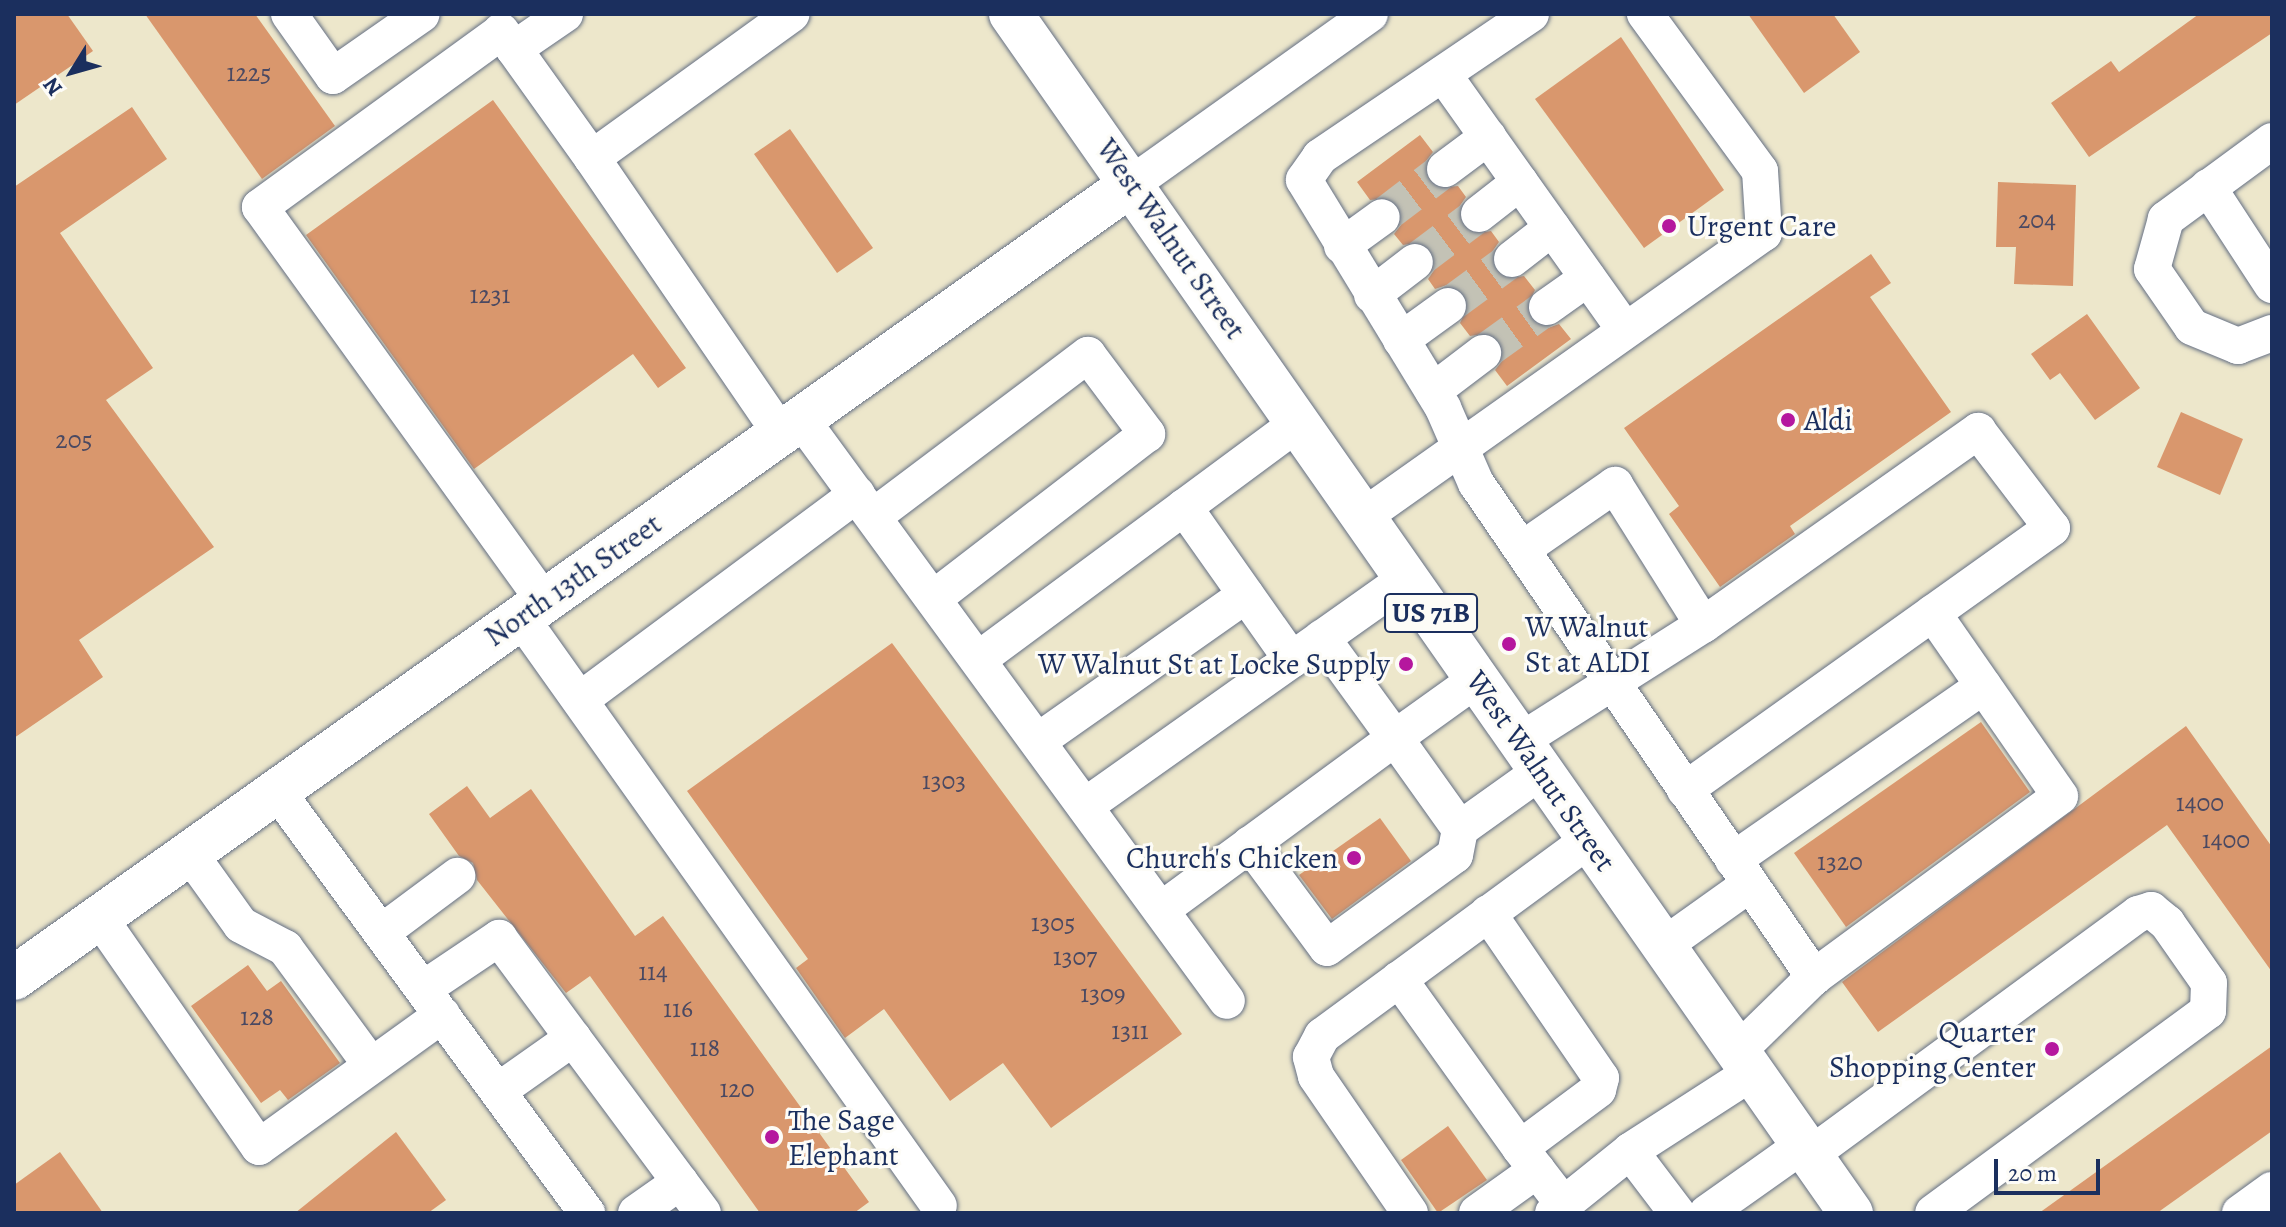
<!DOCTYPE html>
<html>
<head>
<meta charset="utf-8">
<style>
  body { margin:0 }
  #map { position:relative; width:2286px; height:1227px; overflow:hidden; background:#ede7cb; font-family:Alegreya,serif }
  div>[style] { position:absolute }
  .building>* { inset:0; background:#d9976d }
  .minor-tunnel>* { height:36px; margin-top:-18px; transform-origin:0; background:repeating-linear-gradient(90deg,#c3c2b5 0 36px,transparent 0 54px) }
  .roads { filter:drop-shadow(0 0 2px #646f84) drop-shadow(0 0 2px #646f84) }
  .minor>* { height:36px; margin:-18px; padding:0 18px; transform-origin:18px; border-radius:18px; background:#fff }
  .major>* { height:44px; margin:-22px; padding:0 22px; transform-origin:22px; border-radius:22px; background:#fff }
  .dots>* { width:22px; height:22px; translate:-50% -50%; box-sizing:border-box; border:4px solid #fdfcf7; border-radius:50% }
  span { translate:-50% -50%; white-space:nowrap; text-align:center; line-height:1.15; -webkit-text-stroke:6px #fdfcf7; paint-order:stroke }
  .number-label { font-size:26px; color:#4a4962 }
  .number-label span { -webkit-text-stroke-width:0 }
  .shield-label span { padding:2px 6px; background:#fdfcf7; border:2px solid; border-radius:6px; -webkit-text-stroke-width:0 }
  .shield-label { font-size:28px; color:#1b2f5e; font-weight:700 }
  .poi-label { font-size:30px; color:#1b2f5e }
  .left { translate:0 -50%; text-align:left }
  .right { translate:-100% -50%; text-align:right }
  .street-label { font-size:30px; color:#1b2f5e }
  .frame { position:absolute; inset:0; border:16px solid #1b2f5e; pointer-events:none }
  .north { position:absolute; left:32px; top:32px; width:80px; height:80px; -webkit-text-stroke:6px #fdfcf7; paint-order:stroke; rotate:233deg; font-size:22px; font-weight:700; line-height:32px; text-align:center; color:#1b2f5e }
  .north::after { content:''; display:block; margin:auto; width:28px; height:36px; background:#1b2f5e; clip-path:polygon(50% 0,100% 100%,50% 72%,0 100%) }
  .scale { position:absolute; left:1994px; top:1159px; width:106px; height:36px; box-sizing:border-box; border:4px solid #1b2f5e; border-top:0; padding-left:10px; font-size:24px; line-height:28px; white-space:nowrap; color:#1b2f5e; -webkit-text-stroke:6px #fdfcf7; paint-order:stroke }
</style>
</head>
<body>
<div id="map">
  <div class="building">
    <div style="clip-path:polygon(14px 14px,67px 14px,93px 51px,14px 105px)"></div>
    <div style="clip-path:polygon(145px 14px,255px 14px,335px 126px,262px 179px)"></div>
    <div style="clip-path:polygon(1748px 14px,1833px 14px,1860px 52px,1804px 93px)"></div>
    <div style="clip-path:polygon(2199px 14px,2272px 14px,2272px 33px,2089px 157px,2051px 103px,2111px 61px,2119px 72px)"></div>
    <div style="clip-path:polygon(1621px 37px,1724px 190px,1644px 248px,1535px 99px)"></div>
    <div style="clip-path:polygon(493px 100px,686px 368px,658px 388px,633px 354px,474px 469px,306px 235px)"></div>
    <div style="clip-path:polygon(132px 107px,167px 159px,60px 233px,153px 368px,106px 400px,214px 547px,79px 640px,103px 677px,14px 738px,14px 187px)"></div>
    <div style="clip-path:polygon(790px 129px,873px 248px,837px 273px,754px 154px)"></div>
    <div style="clip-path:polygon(1420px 135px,1433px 152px,1426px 161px,1428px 181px,1437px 188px,1458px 186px,1466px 197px,1459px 207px,1462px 226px,1472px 234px,1491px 231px,1499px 242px,1492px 252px,1495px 271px,1505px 279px,1524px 276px,1535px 290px,1526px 308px,1530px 320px,1548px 328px,1559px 324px,1571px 339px,1507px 386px,1495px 370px,1503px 360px,1500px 341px,1490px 333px,1470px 336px,1460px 323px,1469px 305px,1464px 293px,1447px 285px,1435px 289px,1428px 279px,1435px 269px,1432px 250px,1422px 242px,1403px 245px,1394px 234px,1401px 225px,1399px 205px,1390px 198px,1370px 200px,1357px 182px)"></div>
    <div style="clip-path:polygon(1998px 182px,2076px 185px,2073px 286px,2014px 284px,2016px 247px,1996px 247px)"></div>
    <div style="clip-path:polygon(1871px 254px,1891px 283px,1870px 297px,1951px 412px,1790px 526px,1795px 534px,1720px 587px,1669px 514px,1679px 506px,1624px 428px)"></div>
    <div style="clip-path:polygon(2087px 314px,2140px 388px,2095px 420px,2060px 373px,2050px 380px,2031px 354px)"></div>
    <div style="clip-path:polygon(2181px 412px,2243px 439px,2220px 495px,2157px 467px)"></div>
    <div style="clip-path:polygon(892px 643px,1182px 1034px,1051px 1128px,1003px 1063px,950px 1101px,884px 1009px,845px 1038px,796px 968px,808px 959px,687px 791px)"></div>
    <div style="clip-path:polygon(1981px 722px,2030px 792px,1846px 927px,1794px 853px)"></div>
    <div style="clip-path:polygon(2186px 726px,2272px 847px,2272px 972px,2167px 825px,1878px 1032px,1842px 982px)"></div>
    <div style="clip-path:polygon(467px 786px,490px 818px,531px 789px,635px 936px,663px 916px,869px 1202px,854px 1213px,760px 1213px,590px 976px,566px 993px,477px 880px,473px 863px,459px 856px,429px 814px)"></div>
    <div style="clip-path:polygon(1380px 818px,1411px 861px,1332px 919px,1299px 875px)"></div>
    <div style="clip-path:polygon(248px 965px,267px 991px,281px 981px,340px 1063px,288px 1100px,280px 1090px,261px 1103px,191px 1006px)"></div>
    <div style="clip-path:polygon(2272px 1046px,2272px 1131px,2157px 1213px,2039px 1213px)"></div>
    <div style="clip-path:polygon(1448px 1126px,1487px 1180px,1438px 1213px,1401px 1160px)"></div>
    <div style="clip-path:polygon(396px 1132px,446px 1200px,428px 1213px,295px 1213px)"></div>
    <div style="clip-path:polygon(60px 1152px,103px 1213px,14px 1213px,14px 1185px)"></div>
  </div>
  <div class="minor-tunnel">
    <div style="left:1382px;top:217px;width:79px;rotate:-37.3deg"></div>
    <div style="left:1415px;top:262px;width:80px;rotate:-36.9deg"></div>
    <div style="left:1448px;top:306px;width:79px;rotate:-36.3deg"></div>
    <div style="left:1483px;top:353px;width:79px;rotate:-35.7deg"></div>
  </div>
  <div class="roads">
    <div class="minor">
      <div style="left:289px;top:14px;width:76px;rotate:54.6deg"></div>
      <div style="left:333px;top:76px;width:108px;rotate:-34.9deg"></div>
      <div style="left:1531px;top:14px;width:255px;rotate:145.9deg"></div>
      <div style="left:1320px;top:157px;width:28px;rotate:125deg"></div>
      <div style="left:1304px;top:180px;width:267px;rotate:58.6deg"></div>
      <div style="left:1443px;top:408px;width:82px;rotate:66.3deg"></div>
      <div style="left:1476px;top:483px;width:599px;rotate:55.62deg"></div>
      <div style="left:501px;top:31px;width:22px;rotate:54deg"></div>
      <div style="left:514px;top:49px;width:62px;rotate:-34.5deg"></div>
      <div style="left:501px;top:32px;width:298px;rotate:144deg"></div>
      <div style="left:260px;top:207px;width:486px;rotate:54.2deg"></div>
      <div style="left:514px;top:49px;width:134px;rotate:54.4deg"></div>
      <div style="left:592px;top:158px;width:246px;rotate:-35.8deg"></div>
      <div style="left:1443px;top:74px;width:314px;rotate:54.6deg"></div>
      <div style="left:2272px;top:141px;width:132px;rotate:143.7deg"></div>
      <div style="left:2166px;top:219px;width:52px;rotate:105.6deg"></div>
      <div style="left:2152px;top:269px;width:70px;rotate:55.4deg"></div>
      <div style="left:2192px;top:327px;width:50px;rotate:22.4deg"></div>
      <div style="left:2238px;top:346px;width:36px;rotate:-21deg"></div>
      <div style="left:592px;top:158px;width:333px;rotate:55.6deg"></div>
      <div style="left:1445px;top:169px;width:54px;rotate:-36.7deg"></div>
      <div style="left:1133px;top:183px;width:291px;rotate:-35.5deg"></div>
      <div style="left:2208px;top:187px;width:117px;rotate:56.9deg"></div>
      <div style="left:1479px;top:214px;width:52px;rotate:-38deg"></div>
      <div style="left:1342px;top:246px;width:49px;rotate:-35.9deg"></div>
      <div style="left:1512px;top:259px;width:51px;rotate:-37.8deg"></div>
      <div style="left:1372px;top:295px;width:54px;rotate:-37.5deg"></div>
      <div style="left:1547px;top:307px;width:50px;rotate:-35.3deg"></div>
      <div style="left:1401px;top:340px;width:58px;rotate:-35.9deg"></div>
      <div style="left:1433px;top:391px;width:63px;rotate:-37.2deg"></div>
      <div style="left:801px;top:419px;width:721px;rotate:53.8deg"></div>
      <div style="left:1184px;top:507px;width:187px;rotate:54.8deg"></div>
      <div style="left:874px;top:516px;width:268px;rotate:-37deg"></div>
      <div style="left:1088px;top:355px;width:99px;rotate:53.2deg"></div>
      <div style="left:1147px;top:434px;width:269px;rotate:142.4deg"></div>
      <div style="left:1364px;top:516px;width:490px;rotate:-35.3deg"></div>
      <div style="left:1764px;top:233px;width:62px;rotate:-93.7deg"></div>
      <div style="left:1760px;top:171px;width:195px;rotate:-126.2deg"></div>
      <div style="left:1524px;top:548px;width:111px;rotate:-34.7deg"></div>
      <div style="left:1615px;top:485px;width:165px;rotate:57.8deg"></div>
      <div style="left:521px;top:618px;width:721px;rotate:54.59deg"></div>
      <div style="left:979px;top:659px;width:398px;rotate:-36.5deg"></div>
      <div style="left:1477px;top:679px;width:101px;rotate:144.3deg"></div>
      <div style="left:1395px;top:738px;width:112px;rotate:54.5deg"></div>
      <div style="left:1460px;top:829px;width:100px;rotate:-35.6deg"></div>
      <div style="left:580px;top:700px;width:345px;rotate:-36.6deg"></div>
      <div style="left:1038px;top:741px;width:254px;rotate:-35.1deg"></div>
      <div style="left:1520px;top:741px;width:217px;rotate:-32.4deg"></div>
      <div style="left:1703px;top:625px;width:337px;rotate:-35.2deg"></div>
      <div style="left:1978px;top:431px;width:122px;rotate:52.7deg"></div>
      <div style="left:2052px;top:528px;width:451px;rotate:144.5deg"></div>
      <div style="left:277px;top:791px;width:524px;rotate:53.7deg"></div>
      <div style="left:1085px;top:806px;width:395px;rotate:-35.3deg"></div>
      <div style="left:1250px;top:844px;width:129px;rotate:53.5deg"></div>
      <div style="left:1327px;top:948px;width:158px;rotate:-36deg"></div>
      <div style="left:1455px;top:855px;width:26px;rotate:-79deg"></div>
      <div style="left:190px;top:854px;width:87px;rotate:54.3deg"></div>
      <div style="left:241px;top:925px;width:50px;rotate:27.6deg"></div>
      <div style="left:285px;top:948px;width:145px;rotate:53.7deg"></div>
      <div style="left:1733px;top:860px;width:305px;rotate:-34.8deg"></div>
      <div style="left:1161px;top:910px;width:290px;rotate:-36.3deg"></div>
      <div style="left:1395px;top:738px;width:124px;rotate:-126.1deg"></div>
      <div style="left:1488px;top:913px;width:200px;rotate:55.6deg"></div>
      <div style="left:1601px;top:1078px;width:12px;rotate:104deg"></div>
      <div style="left:1598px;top:1090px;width:97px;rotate:143.4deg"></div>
      <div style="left:1520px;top:1148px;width:72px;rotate:52.3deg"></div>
      <div style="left:99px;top:917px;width:280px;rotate:55.2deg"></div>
      <div style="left:259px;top:1147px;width:226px;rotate:-35.8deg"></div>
      <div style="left:382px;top:932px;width:94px;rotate:-36.7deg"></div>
      <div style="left:1663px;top:946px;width:107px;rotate:-35.5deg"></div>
      <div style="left:1399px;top:979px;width:208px;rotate:54.4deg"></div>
      <div style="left:423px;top:989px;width:92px;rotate:-33.9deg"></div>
      <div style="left:499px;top:938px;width:124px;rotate:53.5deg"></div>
      <div style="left:1736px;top:1053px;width:109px;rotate:-44.3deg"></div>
      <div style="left:1814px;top:977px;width:305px;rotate:-36.3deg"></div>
      <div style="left:2060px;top:796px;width:223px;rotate:-124.8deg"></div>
      <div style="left:498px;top:1091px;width:92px;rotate:-35.2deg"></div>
      <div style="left:573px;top:1038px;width:218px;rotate:53.4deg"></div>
      <div style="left:1630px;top:1151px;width:78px;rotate:52.8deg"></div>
      <div style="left:1810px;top:1155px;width:407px;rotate:-36.3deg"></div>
      <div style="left:2138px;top:914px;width:14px;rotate:-17deg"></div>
      <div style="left:2151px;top:910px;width:21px;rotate:39deg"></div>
      <div style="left:2167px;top:923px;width:73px;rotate:55deg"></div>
      <div style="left:2209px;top:983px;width:28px;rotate:92deg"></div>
      <div style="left:2208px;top:1011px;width:341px;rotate:143.7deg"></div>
      <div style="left:636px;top:1213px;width:54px;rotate:-35.2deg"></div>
      <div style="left:1410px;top:1213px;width:166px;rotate:-124.5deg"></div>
      <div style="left:1316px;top:1076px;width:20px;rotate:-105deg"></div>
      <div style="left:1311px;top:1057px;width:24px;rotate:-62deg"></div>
      <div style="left:1322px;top:1036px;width:331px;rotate:-36.3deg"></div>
      <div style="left:1477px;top:1213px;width:74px;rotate:-35.6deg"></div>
      <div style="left:1553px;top:1213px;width:99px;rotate:-38.8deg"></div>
      <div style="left:1630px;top:1151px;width:144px;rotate:-32.8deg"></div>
      <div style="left:1707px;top:1213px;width:118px;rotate:-35.3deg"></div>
      <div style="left:2240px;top:1213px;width:39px;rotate:-36deg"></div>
    </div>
    <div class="major">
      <div style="left:1011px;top:14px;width:1464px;rotate:54.99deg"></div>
      <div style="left:14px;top:978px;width:1373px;rotate:-35.39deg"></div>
    </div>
  </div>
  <div class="dots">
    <div style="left:1669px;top:226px;background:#b5179e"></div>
    <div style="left:1788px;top:420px;background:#b5179e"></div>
    <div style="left:1509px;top:644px;background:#b5179e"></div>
    <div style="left:1406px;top:664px;background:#b5179e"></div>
    <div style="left:1354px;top:858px;background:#b5179e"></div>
    <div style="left:2052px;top:1049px;background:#b5179e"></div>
    <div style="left:772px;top:1137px;background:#b5179e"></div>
  </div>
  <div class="number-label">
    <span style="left:249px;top:73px">1225</span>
    <span style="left:2037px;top:220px">204</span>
    <span style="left:490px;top:295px">1231</span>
    <span style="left:74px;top:440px">205</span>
    <span style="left:944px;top:781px">1303</span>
    <span style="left:2200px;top:803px">1400</span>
    <span style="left:2226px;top:840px">1400</span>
    <span style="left:1840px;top:862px">1320</span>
    <span style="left:1053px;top:923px">1305</span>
    <span style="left:1075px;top:957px">1307</span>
    <span style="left:653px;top:972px">114</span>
    <span style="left:1103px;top:994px">1309</span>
    <span style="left:678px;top:1009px">116</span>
    <span style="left:257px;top:1017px">128</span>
    <span style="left:1130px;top:1031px">1311</span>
    <span style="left:705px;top:1048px">118</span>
    <span style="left:737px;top:1089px">120</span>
  </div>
  <div class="shield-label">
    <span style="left:1431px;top:613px">US 71B</span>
  </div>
  <div class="poi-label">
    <span class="left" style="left:1687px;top:226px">Urgent Care</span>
    <span class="left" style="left:1804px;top:420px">Aldi</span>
    <span class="left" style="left:1525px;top:644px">W Walnut<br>St at ALDI</span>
    <span class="right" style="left:1390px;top:664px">W Walnut St at Locke Supply</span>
    <span class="right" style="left:1338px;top:858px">Church's Chicken</span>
    <span class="right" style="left:2036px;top:1049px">Quarter<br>Shopping Center</span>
    <span class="left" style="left:788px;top:1137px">The Sage<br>Elephant</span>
  </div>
  <div class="street-label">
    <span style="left:1171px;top:239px;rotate:55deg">West Walnut Street</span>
    <span style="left:573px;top:580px;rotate:-35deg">North 13th Street</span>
    <span style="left:1541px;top:771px;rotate:55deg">West Walnut Street</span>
  </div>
  <div class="frame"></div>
  <div class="north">N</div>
  <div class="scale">20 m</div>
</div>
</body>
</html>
